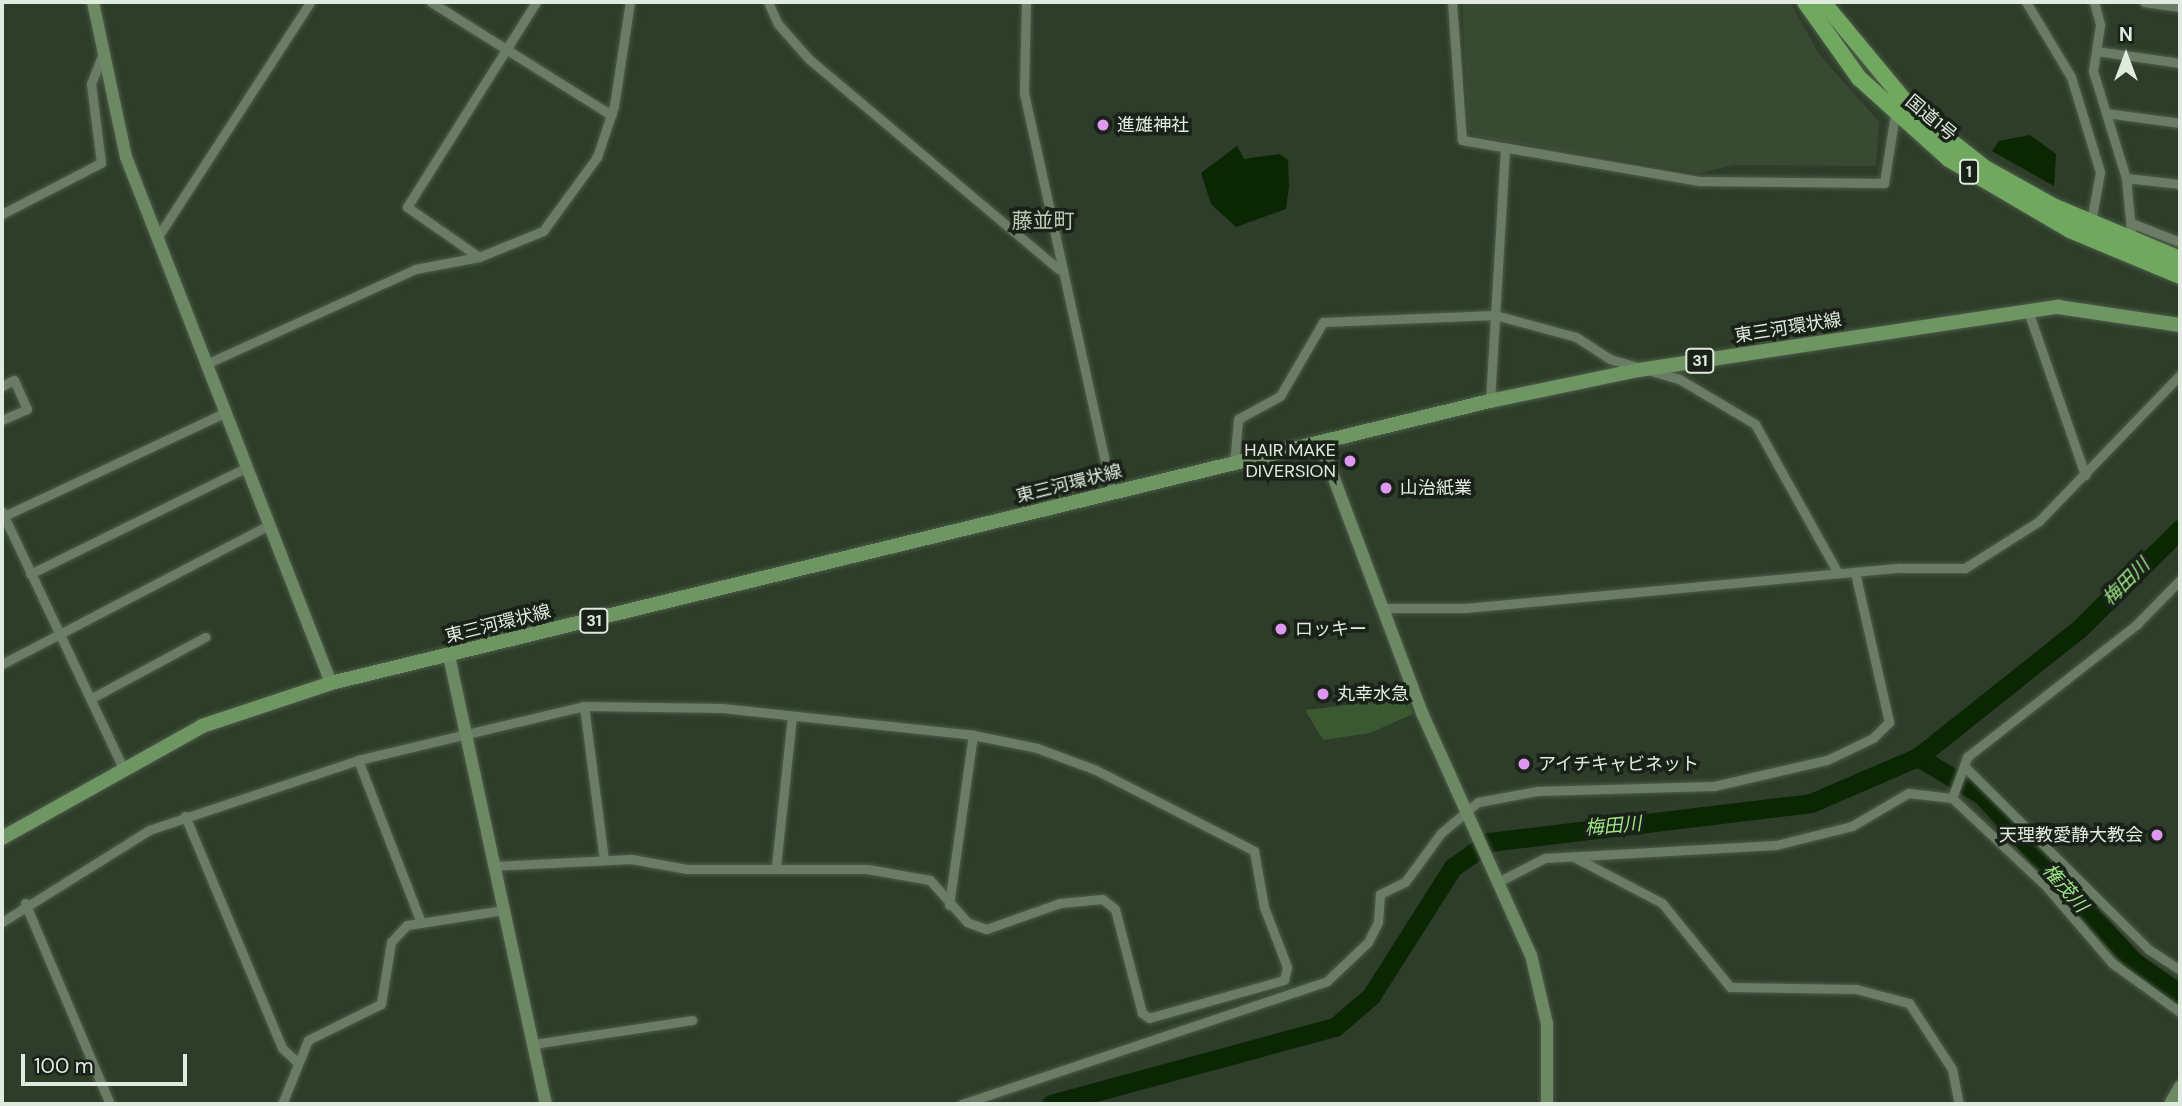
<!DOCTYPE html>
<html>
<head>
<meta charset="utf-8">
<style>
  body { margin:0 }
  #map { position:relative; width:2182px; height:1106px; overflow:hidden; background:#2d3d29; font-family:"DM Sans","Noto Sans JP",sans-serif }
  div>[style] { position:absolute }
  .built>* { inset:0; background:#384b32 }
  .green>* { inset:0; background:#3a5931 }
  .water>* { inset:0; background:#0a2602 }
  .river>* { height:19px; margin:-9.5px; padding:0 9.5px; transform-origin:9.5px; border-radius:9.5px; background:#0a2602 }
  .roads { filter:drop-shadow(0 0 2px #4e5b4a) drop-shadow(0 0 2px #4e5b4a) }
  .street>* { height:9px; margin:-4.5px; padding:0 4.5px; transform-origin:4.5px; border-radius:4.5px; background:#6a7c65 }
  .secondary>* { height:12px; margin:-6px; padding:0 6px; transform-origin:6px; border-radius:6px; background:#6c8964 }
  .primary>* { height:14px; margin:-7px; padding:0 7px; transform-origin:7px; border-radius:7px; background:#6e9662 }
  .highway>* { height:16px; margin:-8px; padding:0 8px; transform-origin:8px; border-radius:8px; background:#71a860 }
  .dots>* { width:19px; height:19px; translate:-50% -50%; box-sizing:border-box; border:4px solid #1a2118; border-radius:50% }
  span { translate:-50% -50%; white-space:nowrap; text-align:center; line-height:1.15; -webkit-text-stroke:7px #1a2118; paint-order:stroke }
  .shield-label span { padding:2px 5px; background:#1a2118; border:2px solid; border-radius:5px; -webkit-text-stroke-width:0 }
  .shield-label { font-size:16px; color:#e1eade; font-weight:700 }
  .street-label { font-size:18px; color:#e1eade }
  .poi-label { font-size:18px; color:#e1eade }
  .left { translate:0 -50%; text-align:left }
  .right { translate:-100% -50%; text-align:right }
  .water-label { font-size:19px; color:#9ce686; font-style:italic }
  .quarter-label { font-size:21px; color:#bbceb5 }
  .frame { position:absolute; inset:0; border:4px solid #e1eade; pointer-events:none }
  .north { position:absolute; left:2091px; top:21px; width:70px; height:70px; -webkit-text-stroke:5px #1a2118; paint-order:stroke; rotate:0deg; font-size:19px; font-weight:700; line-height:28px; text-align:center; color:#e1eade }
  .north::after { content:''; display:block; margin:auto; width:24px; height:32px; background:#e1eade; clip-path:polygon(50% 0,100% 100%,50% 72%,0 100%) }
  .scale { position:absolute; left:21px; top:1054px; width:166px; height:32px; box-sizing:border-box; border:4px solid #e1eade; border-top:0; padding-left:9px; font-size:21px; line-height:24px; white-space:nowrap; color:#e1eade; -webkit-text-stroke:5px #1a2118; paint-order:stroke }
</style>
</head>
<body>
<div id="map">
  <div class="built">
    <div style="clip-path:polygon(1462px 2px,1790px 2px,1819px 54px,1879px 122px,1876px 166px,1734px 165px,1700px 173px,1474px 136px,1468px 128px)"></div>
  </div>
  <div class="green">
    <div style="clip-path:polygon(1407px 698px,1413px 714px,1370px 733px,1323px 740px,1305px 710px)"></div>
  </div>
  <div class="water">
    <div style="clip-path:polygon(2030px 135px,2056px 154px,2054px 186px,1992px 151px,1999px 141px)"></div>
    <div style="clip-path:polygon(1237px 146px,1244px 159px,1280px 154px,1288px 160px,1289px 186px,1286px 209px,1236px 227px,1211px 204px,1201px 173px)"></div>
  </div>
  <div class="river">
    <div style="left:1918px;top:757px;width:74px;rotate:30.7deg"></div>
    <div style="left:1982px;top:795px;width:224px;rotate:47.7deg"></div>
    <div style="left:2133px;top:961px;width:57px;rotate:35.1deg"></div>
    <div style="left:1051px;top:1104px;width:294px;rotate:-15.2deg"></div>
    <div style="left:1335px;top:1027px;width:48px;rotate:-40.7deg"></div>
    <div style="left:1371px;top:996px;width:153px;rotate:-57.6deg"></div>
    <div style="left:1453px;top:867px;width:44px;rotate:-34.8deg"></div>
    <div style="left:1489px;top:842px;width:324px;rotate:-6.9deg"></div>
    <div style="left:1811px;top:803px;width:116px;rotate:-23.3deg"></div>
    <div style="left:1918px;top:757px;width:206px;rotate:-38.5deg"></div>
    <div style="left:2079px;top:629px;width:142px;rotate:-44.7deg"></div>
  </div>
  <div class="roads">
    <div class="street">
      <div style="left:431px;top:2px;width:213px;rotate:32.1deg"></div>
      <div style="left:768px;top:2px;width:24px;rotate:66deg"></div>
      <div style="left:778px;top:24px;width:47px;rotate:48.5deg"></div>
      <div style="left:809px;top:59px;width:326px;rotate:40.1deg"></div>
      <div style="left:1026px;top:2px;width:91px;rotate:91.3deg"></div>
      <div style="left:1024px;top:93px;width:410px;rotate:77.6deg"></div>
      <div style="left:1452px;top:2px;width:138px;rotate:85.9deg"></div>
      <div style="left:1462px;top:140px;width:242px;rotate:9.8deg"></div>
      <div style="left:1700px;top:181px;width:184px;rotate:0.6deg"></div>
      <div style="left:1884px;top:183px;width:76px;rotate:-80.9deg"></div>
      <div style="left:2026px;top:2px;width:87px;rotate:59deg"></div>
      <div style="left:2071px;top:77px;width:99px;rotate:73deg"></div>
      <div style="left:2100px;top:172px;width:51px;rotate:100.2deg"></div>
      <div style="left:2094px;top:2px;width:24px;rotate:75deg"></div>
      <div style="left:2100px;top:25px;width:47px;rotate:98.7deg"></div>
      <div style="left:2093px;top:71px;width:112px;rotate:72.9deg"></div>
      <div style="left:2126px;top:178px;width:62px;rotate:84.5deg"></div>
      <div style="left:2144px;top:2px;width:36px;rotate:8deg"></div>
      <div style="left:2096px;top:51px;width:85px;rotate:8.1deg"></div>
      <div style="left:2106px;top:113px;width:75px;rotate:7.7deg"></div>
      <div style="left:2126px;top:178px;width:54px;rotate:6.3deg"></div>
      <div style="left:2px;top:214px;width:111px;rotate:-27.3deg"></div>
      <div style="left:101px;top:163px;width:80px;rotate:-97.2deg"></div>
      <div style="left:91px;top:84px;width:30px;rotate:-69deg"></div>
      <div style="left:2134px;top:224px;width:49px;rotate:21.4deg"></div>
      <div style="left:157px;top:238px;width:281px;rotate:-57deg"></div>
      <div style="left:479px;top:257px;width:88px;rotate:-145.2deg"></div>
      <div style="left:407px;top:207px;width:242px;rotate:-57.8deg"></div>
      <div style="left:2028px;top:311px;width:174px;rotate:70.8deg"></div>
      <div style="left:206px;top:364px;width:230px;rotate:-24.4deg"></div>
      <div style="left:415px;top:269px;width:65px;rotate:-10.6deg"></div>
      <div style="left:479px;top:257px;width:69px;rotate:-22.1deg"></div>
      <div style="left:543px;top:231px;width:92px;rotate:-53.9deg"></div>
      <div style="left:597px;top:157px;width:54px;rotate:-71.6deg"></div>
      <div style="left:614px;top:106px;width:105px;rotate:-81.3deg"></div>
      <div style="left:2px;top:386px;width:13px;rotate:-27deg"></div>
      <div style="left:14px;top:380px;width:32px;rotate:66deg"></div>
      <div style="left:27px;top:409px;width:27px;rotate:156deg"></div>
      <div style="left:1490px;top:401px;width:252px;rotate:-86.6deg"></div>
      <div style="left:1234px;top:465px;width:46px;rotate:-85deg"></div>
      <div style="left:1238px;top:419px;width:48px;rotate:-28.7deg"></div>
      <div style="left:1280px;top:396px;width:86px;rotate:-59.8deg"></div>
      <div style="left:1323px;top:322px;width:172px;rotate:-2.3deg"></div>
      <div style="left:1495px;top:315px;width:84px;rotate:15.2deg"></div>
      <div style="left:1576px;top:337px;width:40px;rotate:32.9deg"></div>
      <div style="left:1610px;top:359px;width:72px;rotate:16.2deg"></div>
      <div style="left:1679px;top:379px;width:88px;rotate:30.6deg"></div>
      <div style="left:1755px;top:424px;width:171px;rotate:60.9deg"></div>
      <div style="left:2px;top:512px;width:285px;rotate:64.7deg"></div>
      <div style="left:2px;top:517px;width:245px;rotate:-25.1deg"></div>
      <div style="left:30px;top:574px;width:240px;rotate:-26.2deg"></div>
      <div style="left:1383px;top:608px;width:82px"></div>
      <div style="left:1465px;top:608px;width:437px;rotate:-5.3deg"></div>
      <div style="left:1900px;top:568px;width:65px"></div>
      <div style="left:1965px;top:568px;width:88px;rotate:-32.4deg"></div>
      <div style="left:2039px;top:521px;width:203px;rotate:-46deg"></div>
      <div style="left:2px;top:664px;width:301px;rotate:-27.5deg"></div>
      <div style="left:90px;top:699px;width:131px;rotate:-28.3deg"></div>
      <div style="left:584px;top:706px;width:154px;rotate:82.6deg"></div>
      <div style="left:358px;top:760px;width:172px;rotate:68.8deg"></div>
      <div style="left:1967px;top:769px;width:255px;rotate:44.8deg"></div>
      <div style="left:2148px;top:949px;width:38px;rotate:33deg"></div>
      <div style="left:1952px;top:798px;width:129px;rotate:43.1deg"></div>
      <div style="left:2046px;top:886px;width:101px;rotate:49.4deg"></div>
      <div style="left:2112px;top:963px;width:84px;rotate:35.8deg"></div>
      <div style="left:185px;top:816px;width:251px;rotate:67.3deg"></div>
      <div style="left:282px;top:1048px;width:19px;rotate:43deg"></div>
      <div style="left:1574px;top:857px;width:99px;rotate:27.6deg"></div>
      <div style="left:1662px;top:903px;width:108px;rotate:51deg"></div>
      <div style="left:1730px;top:987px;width:126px;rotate:0.9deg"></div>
      <div style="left:1856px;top:989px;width:55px;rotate:14.8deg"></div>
      <div style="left:1909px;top:1003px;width:79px;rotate:56.9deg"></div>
      <div style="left:1952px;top:1069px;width:36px;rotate:79deg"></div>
      <div style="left:776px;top:866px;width:151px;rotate:-83.9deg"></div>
      <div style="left:1498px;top:882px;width:53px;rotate:-27.1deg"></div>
      <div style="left:1545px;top:858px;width:231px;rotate:-3.2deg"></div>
      <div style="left:1776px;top:845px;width:78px;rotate:-14deg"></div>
      <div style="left:1852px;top:826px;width:65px;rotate:-30.5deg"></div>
      <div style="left:1908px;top:793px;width:44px;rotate:6.5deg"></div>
      <div style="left:1952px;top:798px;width:44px;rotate:-69.9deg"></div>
      <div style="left:1967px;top:757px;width:216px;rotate:-38deg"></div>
      <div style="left:2137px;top:624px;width:62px;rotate:-45.7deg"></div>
      <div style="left:25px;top:903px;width:218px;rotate:67.1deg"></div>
      <div style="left:949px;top:905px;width:172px;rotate:-82deg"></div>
      <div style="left:2px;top:922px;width:173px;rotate:-32deg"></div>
      <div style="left:149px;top:830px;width:220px;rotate:-18.5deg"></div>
      <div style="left:358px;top:760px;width:232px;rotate:-13.4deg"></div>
      <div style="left:584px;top:706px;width:138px;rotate:0.8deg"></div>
      <div style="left:722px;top:708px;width:252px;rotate:6.1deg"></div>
      <div style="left:973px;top:735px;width:65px;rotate:11.5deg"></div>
      <div style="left:1037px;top:748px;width:63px;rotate:20.4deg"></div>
      <div style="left:1096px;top:770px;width:178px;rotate:27.1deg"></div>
      <div style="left:1254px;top:851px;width:57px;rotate:79.9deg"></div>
      <div style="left:1264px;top:907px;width:64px;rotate:69deg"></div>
      <div style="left:1287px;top:967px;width:13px;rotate:103deg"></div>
      <div style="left:1284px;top:980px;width:140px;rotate:164.3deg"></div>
      <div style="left:1149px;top:1018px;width:9px;rotate:-144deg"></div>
      <div style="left:1142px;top:1013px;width:107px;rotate:-104.6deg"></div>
      <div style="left:1115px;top:909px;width:16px;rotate:-142deg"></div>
      <div style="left:1102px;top:899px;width:42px;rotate:174.6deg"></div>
      <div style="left:1060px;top:903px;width:78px;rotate:160.6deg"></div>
      <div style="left:986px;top:929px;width:20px;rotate:-160deg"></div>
      <div style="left:967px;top:922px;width:56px;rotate:-131.4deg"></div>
      <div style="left:930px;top:880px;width:64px;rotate:-170.1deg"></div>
      <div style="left:867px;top:869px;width:180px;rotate:180deg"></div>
      <div style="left:687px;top:869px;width:57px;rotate:-169.9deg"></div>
      <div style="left:631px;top:859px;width:136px;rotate:177.1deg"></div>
      <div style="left:534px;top:1044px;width:160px;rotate:-8.6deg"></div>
      <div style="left:282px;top:1104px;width:69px;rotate:-67.9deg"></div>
      <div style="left:308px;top:1040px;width:81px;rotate:-26.3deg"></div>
      <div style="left:381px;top:1004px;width:63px;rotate:-80.8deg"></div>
      <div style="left:391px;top:942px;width:23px;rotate:-47deg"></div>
      <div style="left:407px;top:925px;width:98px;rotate:-8.8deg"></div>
      <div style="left:962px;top:1104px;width:385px;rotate:-18.6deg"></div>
      <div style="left:1327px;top:981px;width:57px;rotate:-43.6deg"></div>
      <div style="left:1368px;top:942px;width:22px;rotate:-63deg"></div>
      <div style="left:1378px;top:922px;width:28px;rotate:-86deg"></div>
      <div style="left:1380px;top:894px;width:28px;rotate:-26deg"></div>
      <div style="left:1405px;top:882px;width:61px;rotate:-53.7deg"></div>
      <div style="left:1441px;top:833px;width:48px;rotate:-40deg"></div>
      <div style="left:1478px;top:802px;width:60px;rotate:-10.6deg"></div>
      <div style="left:1537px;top:791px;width:177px;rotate:-1.6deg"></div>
      <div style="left:1714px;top:786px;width:116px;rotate:-13deg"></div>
      <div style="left:1827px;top:760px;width:51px;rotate:-25.6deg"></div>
      <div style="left:1873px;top:738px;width:23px;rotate:-45deg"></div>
      <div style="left:1889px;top:722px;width:154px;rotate:-102.8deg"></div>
    </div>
    <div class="secondary">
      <div style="left:93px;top:2px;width:158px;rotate:78deg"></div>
      <div style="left:126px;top:157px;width:565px;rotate:68.71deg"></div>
      <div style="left:1321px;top:444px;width:287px;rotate:69.4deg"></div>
      <div style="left:1422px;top:713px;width:265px;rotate:65.8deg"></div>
      <div style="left:1531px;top:955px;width:71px;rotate:76.9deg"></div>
      <div style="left:1547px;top:1024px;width:80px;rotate:90deg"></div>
      <div style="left:449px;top:656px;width:458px;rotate:77.8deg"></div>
      <div style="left:2170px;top:1104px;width:20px;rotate:-60deg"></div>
    </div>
    <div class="primary">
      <div style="left:2px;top:838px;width:229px;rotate:-29.2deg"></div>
      <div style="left:202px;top:726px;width:136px;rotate:-18.4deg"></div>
      <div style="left:331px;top:683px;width:1193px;rotate:-13.68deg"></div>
      <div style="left:1490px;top:401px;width:152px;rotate:-11.8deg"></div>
      <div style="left:1639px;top:370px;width:424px;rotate:-8.6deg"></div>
      <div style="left:2058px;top:307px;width:123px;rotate:8.4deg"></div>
    </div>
    <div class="highway">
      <div style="left:1805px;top:2px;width:93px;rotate:54.6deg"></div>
      <div style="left:1859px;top:78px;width:121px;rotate:42deg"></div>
      <div style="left:1949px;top:159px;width:140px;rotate:30.4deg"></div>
      <div style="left:2070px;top:230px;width:119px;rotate:22.7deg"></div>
      <div style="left:1823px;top:2px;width:143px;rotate:50.4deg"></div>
      <div style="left:1914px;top:112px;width:90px;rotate:38.3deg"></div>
      <div style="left:1985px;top:168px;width:80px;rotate:29.1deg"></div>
      <div style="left:2055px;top:207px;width:135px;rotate:22.6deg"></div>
    </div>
  </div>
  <div class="dots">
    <div style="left:1103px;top:125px;background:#de98f2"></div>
    <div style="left:1350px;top:461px;background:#de98f2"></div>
    <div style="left:1386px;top:488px;background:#de98f2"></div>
    <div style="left:1281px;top:629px;background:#de98f2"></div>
    <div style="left:1323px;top:694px;background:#de98f2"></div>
    <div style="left:1524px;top:764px;background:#de98f2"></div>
    <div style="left:2157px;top:835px;background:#de98f2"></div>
  </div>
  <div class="shield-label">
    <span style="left:1969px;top:172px">1</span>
    <span style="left:1700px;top:361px">31</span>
    <span style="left:594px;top:621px">31</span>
  </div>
  <div class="street-label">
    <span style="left:1931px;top:118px;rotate:40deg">国道1号</span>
    <span style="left:1788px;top:328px;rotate:-9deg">東三河環状線</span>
    <span style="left:1069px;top:484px;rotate:-14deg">東三河環状線</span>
    <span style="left:498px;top:624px;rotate:-14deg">東三河環状線</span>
  </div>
  <div class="poi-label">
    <span class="left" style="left:1117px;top:125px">進雄神社</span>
    <span class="right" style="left:1336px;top:461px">HAIR MAKE<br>DIVERSION</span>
    <span class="left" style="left:1400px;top:488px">山治紙業</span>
    <span class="left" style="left:1295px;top:629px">ロッキー</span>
    <span class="left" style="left:1337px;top:694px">丸幸水急</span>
    <span class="left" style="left:1538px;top:764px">アイチキャビネット</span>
    <span class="right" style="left:2143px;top:835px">天理教愛静大教会</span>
  </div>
  <div class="water-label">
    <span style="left:2126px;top:582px;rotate:-45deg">梅田川</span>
    <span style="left:1613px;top:826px;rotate:-5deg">梅田川</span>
    <span style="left:2065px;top:888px;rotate:49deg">権茂川</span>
  </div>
  <div class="quarter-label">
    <span style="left:1043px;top:221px">藤並町</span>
  </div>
  <div class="frame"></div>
  <div class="north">N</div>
  <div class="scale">100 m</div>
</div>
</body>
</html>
